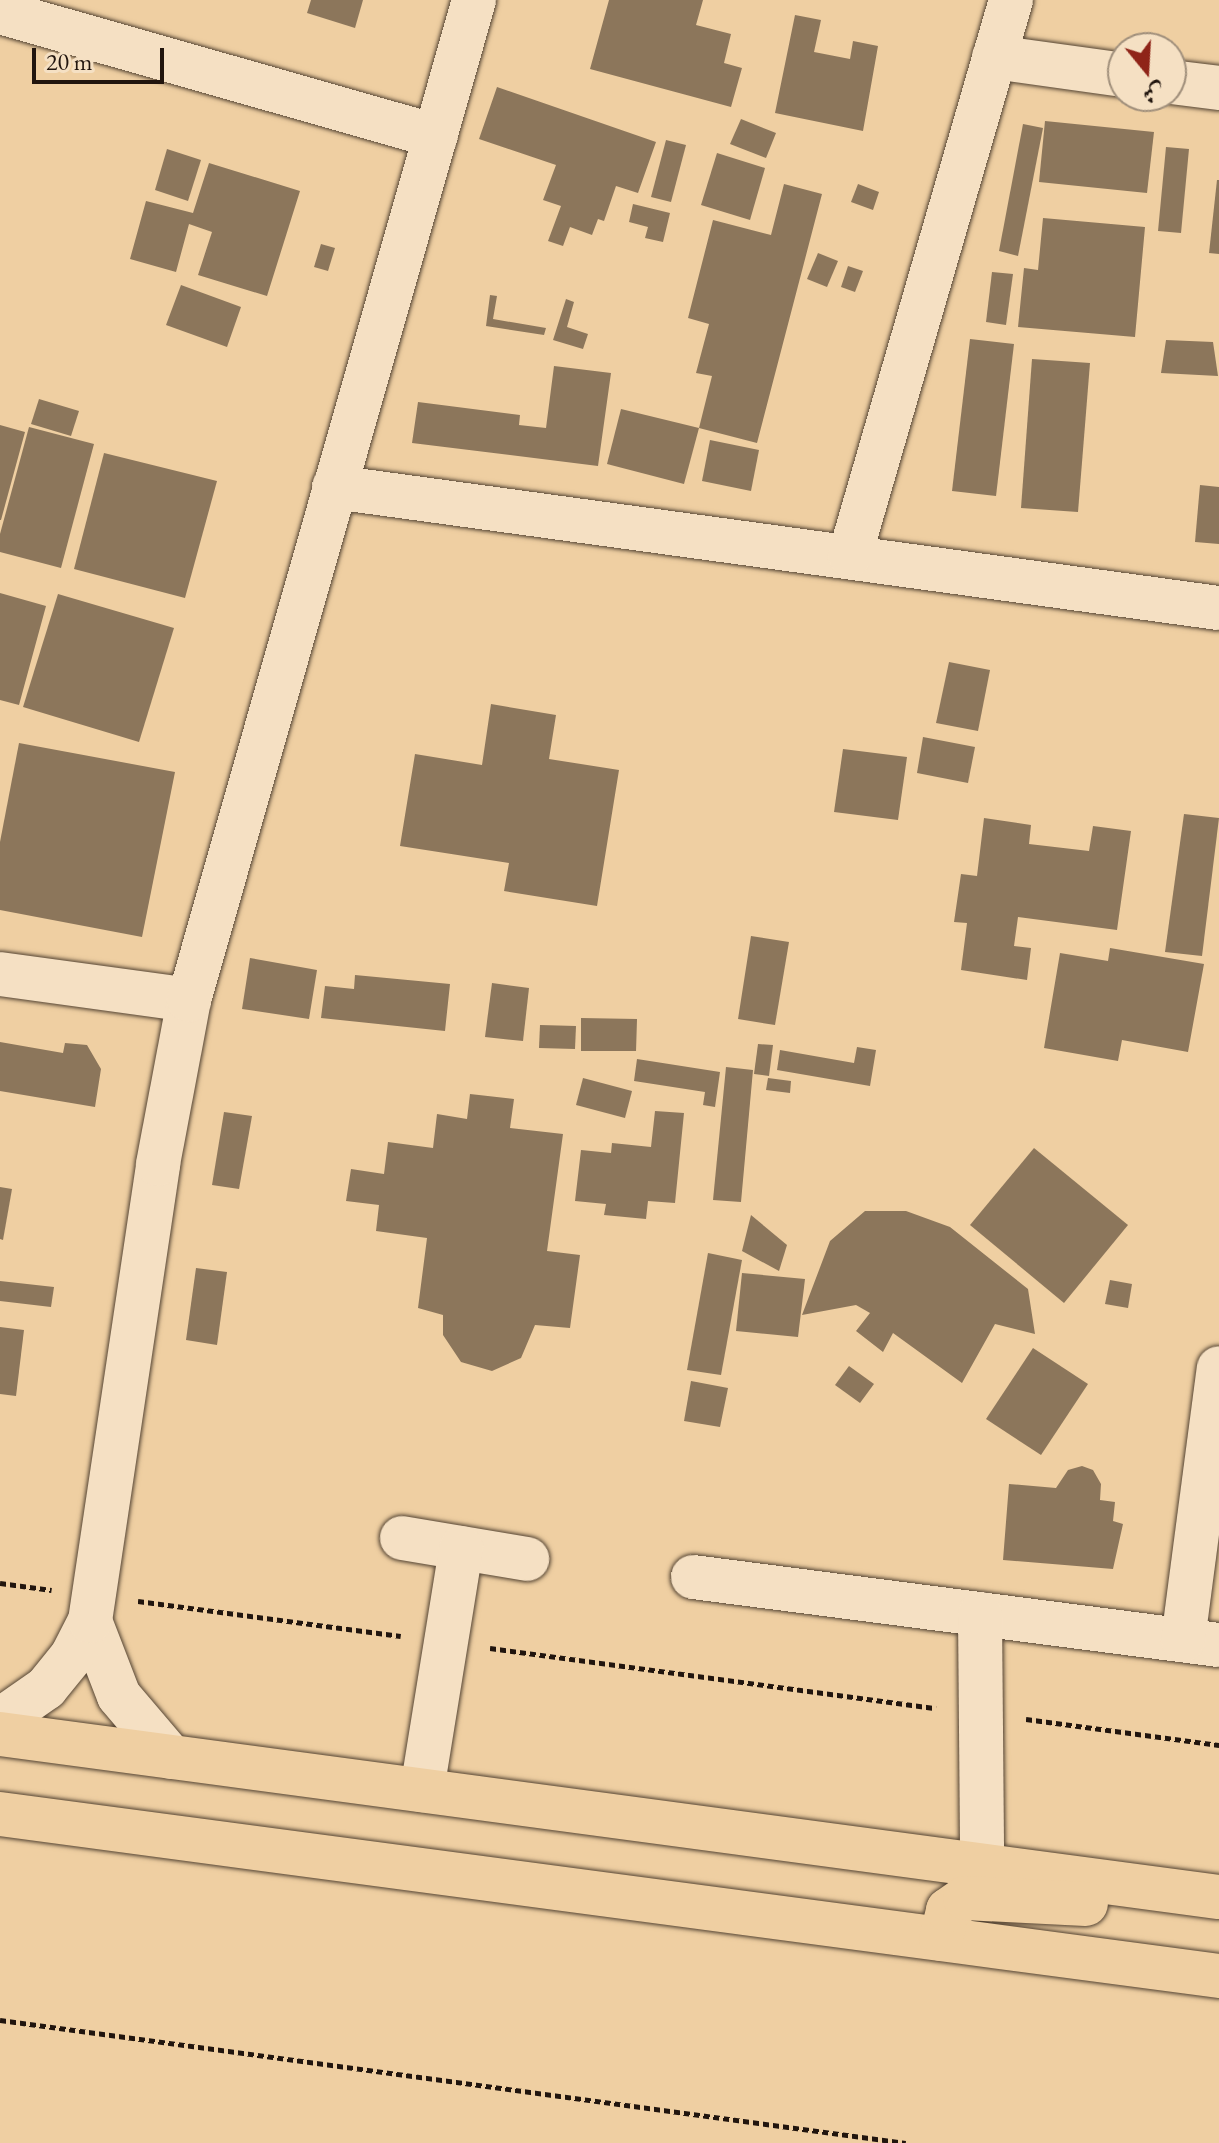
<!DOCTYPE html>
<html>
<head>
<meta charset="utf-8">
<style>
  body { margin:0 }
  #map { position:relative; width:1219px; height:2143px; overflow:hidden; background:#efcfa2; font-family:"EB Garamond",Amiri,serif }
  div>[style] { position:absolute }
  .building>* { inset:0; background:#8c765b }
  .path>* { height:5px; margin-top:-2.5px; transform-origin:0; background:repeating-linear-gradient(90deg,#21150e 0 6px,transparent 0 10px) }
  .roads { filter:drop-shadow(0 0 2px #544433) drop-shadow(0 0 2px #544433) }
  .minor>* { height:44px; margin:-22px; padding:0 22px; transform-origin:22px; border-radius:22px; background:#f5e0c3 }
  .major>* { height:44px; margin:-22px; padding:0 22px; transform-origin:22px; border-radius:22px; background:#efcfa2 }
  span { translate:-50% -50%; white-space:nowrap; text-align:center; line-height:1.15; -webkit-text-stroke:6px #f5e0c3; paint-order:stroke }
  .north { position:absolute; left:1107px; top:32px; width:80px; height:80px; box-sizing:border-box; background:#f5e0c3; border:2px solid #a08f7b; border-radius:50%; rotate:162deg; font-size:22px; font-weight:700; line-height:32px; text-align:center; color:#21150e }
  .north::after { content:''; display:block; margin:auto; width:28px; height:36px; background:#8f2418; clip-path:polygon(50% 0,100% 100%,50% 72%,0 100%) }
  .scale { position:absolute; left:32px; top:48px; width:132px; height:36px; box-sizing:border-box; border:4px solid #21150e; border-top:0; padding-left:10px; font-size:24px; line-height:28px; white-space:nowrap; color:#21150e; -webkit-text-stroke:6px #f5e0c3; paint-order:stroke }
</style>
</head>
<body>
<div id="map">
  <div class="building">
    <div style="clip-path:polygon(311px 0,363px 0,355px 28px,307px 13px)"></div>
    <div style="clip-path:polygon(609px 0,703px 0,696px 25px,731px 34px,724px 63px,742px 68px,731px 107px,590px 69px)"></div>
    <div style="clip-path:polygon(795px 15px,821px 20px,814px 52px,850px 59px,853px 41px,878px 46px,863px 131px,775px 113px)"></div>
    <div style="clip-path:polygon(497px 87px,656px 142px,638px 193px,616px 186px,604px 221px,598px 219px,592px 235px,570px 227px,563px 246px,548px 241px,561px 206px,543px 200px,556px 165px,479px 139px)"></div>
    <div style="clip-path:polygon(741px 119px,776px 133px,766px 158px,730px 144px)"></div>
    <div style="clip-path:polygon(1045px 121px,1154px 132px,1147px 193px,1039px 182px)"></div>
    <div style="clip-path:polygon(1023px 124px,1043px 128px,1018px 256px,999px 251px)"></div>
    <div style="clip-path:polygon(666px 140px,686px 145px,671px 202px,651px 197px)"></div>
    <div style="clip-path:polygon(1166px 147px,1189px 149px,1181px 233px,1158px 231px)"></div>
    <div style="clip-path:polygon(167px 149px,201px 160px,188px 201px,155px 190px)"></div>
    <div style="clip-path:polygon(717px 153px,765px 168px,750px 220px,701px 205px)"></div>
    <div style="clip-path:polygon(209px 163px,300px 191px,267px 296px,198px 275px,212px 232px,189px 224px,176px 272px,130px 259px,146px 201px,193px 213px)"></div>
    <div style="clip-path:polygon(1217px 180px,1219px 180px,1219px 254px,1209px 253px)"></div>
    <div style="clip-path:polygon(784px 184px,822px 194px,757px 443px,699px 428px,712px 376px,696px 373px,709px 324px,688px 318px,713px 220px,771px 235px)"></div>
    <div style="clip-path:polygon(858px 184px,879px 192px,873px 210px,851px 202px)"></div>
    <div style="clip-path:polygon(633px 204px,670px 213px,663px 242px,645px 238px,648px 227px,629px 222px)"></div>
    <div style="clip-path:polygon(1043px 218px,1145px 227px,1135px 337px,1018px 327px,1024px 268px,1038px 270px)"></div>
    <div style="clip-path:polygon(321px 244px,335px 248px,328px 271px,314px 267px)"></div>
    <div style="clip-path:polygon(818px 253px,838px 261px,827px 287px,807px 279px)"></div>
    <div style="clip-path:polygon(848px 266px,863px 271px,855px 292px,841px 287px)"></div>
    <div style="clip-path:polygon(992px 272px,1013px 274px,1006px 325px,986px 322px)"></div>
    <div style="clip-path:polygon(181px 285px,241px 307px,227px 347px,166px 325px)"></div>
    <div style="clip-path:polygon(490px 295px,497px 296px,493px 319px,546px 328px,544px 335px,486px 326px)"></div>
    <div style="clip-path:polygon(566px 299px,574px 302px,567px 327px,588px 334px,583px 349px,553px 340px)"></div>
    <div style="clip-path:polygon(970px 339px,1014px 344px,996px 496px,952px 491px)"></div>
    <div style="clip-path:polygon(1166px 340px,1213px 342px,1218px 376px,1161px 373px)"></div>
    <div style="clip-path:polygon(1032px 359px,1090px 363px,1078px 512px,1021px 508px)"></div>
    <div style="clip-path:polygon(554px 366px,611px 373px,598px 466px,412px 443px,418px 402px,520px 415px,519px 425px,546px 428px)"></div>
    <div style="clip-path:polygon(39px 399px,79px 411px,71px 436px,31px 424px)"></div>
    <div style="clip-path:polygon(621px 409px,699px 428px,684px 484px,607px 464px)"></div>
    <div style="clip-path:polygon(0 425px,25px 432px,1px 520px,0 520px)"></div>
    <div style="clip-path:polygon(29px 427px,94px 444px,61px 568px,0 552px,0 534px)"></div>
    <div style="clip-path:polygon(710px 440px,759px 450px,751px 491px,702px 481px)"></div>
    <div style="clip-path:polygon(104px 453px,217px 481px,185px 598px,74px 569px)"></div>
    <div style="clip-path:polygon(1200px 485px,1219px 487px,1219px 544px,1195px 542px)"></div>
    <div style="clip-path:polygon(0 593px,46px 606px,19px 705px,0 700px)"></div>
    <div style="clip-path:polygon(58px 594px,174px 628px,139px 742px,23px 707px)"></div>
    <div style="clip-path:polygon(949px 662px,990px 670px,978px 731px,936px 723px)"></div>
    <div style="clip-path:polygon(491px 704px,556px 715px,549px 759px,619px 770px,597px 906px,504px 891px,509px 863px,400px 846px,415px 754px,482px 765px)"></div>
    <div style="clip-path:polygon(923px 737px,975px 747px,968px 783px,917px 773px)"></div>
    <div style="clip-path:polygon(19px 743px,175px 772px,142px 937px,0 910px,0 842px)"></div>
    <div style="clip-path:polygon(843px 749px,907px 757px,898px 820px,834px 812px)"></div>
    <div style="clip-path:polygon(1184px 814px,1219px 818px,1202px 956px,1165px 952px)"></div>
    <div style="clip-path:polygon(984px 818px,1031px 825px,1029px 844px,1089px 851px,1093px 826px,1131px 831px,1117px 930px,1018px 917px,1014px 946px,1031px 948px,1027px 980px,961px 970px,967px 923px,954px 922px,961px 874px,977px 876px)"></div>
    <div style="clip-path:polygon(751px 936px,789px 942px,775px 1025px,738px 1019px)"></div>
    <div style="clip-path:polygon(1110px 948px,1204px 964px,1188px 1052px,1122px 1040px,1118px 1061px,1044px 1048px,1060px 953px,1108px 961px)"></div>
    <div style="clip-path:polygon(250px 958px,317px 970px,309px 1019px,242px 1009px)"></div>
    <div style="clip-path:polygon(355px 975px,450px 984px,445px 1031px,321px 1018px,325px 986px,354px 989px)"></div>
    <div style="clip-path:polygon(492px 983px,529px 988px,523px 1041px,485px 1037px)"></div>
    <div style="clip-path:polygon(581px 1018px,637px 1019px,636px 1051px,581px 1051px)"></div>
    <div style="clip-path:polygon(540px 1025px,576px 1026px,575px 1049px,539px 1048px)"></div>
    <div style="clip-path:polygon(0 1042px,63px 1053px,65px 1043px,87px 1045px,101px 1069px,95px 1107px,0 1091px)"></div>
    <div style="clip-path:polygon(758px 1044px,773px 1045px,769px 1076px,754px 1074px)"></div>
    <div style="clip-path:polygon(857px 1047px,876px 1050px,870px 1086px,777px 1070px,780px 1050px,854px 1063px)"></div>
    <div style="clip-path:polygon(637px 1059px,720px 1072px,715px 1107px,703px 1105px,705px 1092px,634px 1081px)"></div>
    <div style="clip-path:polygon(726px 1067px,753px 1070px,741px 1202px,713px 1200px)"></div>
    <div style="clip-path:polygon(583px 1078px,632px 1091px,625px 1118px,576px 1105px)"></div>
    <div style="clip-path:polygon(768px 1078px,791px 1081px,790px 1093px,766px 1090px)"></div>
    <div style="clip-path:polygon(470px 1094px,514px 1099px,510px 1128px,563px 1134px,547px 1251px,580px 1255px,570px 1328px,535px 1325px,521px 1358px,492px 1371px,461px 1362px,443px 1335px,443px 1315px,418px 1308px,427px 1238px,376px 1231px,379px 1205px,346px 1201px,351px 1169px,384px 1174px,388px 1142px,433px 1148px,437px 1114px,467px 1119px)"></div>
    <div style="clip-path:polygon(655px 1111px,684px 1113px,675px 1203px,648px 1201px,646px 1219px,604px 1215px,606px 1204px,575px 1201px,581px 1150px,611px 1153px,612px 1143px,651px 1147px)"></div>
    <div style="clip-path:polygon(224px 1112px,252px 1116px,239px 1189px,212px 1185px)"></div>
    <div style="clip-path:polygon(1034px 1148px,1128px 1225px,1064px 1303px,970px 1225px)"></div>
    <div style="clip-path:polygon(0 1187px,12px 1189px,3px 1240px,0 1239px)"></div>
    <div style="clip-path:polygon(865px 1211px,906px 1211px,950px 1227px,1028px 1289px,1035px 1334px,995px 1324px,962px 1383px,893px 1333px,883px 1352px,856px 1331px,870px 1313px,856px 1305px,802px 1315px,830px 1241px)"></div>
    <div style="clip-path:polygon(751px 1215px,787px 1245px,779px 1271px,742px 1251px)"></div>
    <div style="clip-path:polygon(708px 1253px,742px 1260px,721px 1375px,687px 1370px)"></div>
    <div style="clip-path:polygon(196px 1268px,227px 1272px,217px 1345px,186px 1340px)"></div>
    <div style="clip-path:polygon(742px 1273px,805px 1279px,798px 1337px,736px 1331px)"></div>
    <div style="clip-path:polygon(1110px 1280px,1132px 1284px,1128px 1308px,1105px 1304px)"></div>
    <div style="clip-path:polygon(0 1281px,54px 1287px,51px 1307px,0 1301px)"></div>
    <div style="clip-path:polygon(0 1327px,24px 1330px,16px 1396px,0 1394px)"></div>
    <div style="clip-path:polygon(1033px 1348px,1088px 1384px,1041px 1455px,986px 1419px)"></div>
    <div style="clip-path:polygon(849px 1366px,874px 1384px,860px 1403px,835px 1385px)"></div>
    <div style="clip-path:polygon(691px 1381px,728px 1388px,720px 1427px,684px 1421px)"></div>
    <div style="clip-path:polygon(1082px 1466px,1093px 1470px,1101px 1484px,1100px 1500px,1115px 1502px,1113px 1521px,1123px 1524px,1113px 1569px,1003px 1560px,1009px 1484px,1056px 1488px,1068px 1470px)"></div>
  </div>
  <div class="path">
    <div style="left:0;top:1583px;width:52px;rotate:7.7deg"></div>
    <div style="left:138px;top:1601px;width:265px;rotate:7.6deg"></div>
    <div style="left:490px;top:1648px;width:450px;rotate:7.7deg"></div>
    <div style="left:1026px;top:1719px;width:195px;rotate:7.7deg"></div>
    <div style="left:0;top:2020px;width:914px;rotate:7.73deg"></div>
  </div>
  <div class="roads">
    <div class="minor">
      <div style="left:0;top:12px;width:453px;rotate:15.9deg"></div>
      <div style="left:994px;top:57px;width:130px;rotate:7.9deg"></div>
      <div style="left:1171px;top:82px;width:48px;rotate:7.1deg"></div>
      <div style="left:334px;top:487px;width:893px;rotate:7.79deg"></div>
      <div style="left:850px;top:555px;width:578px;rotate:-73.82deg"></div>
      <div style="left:0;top:974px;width:191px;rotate:7.8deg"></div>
      <div style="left:402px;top:1538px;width:127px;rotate:9.5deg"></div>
      <div style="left:693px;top:1577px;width:530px;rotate:7.37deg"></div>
      <div style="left:980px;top:1614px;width:251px;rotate:89.5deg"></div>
      <div style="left:90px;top:1621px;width:80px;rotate:68.9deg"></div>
      <div style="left:119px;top:1696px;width:80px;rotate:49.6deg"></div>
      <div style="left:1183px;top:1640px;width:274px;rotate:-82.5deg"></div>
      <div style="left:0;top:1720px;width:56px;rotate:-34.8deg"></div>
      <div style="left:46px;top:1688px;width:41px;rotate:-50.9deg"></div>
      <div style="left:72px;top:1656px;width:39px;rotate:-63deg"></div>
      <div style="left:90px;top:1621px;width:462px;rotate:-81.5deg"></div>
      <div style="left:158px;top:1164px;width:167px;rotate:-79.3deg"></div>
      <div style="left:189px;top:1000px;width:1040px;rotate:-74.09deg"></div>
      <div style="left:422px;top:1790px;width:245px;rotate:-80.8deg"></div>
    </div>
    <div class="major">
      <div style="left:0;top:1734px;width:1230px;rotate:7.62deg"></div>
      <div style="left:0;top:1814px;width:1230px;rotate:7.57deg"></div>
      <div style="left:941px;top:1939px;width:30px;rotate:-76deg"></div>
      <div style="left:948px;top:1910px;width:21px;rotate:-35deg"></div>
      <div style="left:965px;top:1898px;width:121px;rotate:2.8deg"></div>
    </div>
  </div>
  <div class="north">ش</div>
  <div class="scale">20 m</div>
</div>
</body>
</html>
